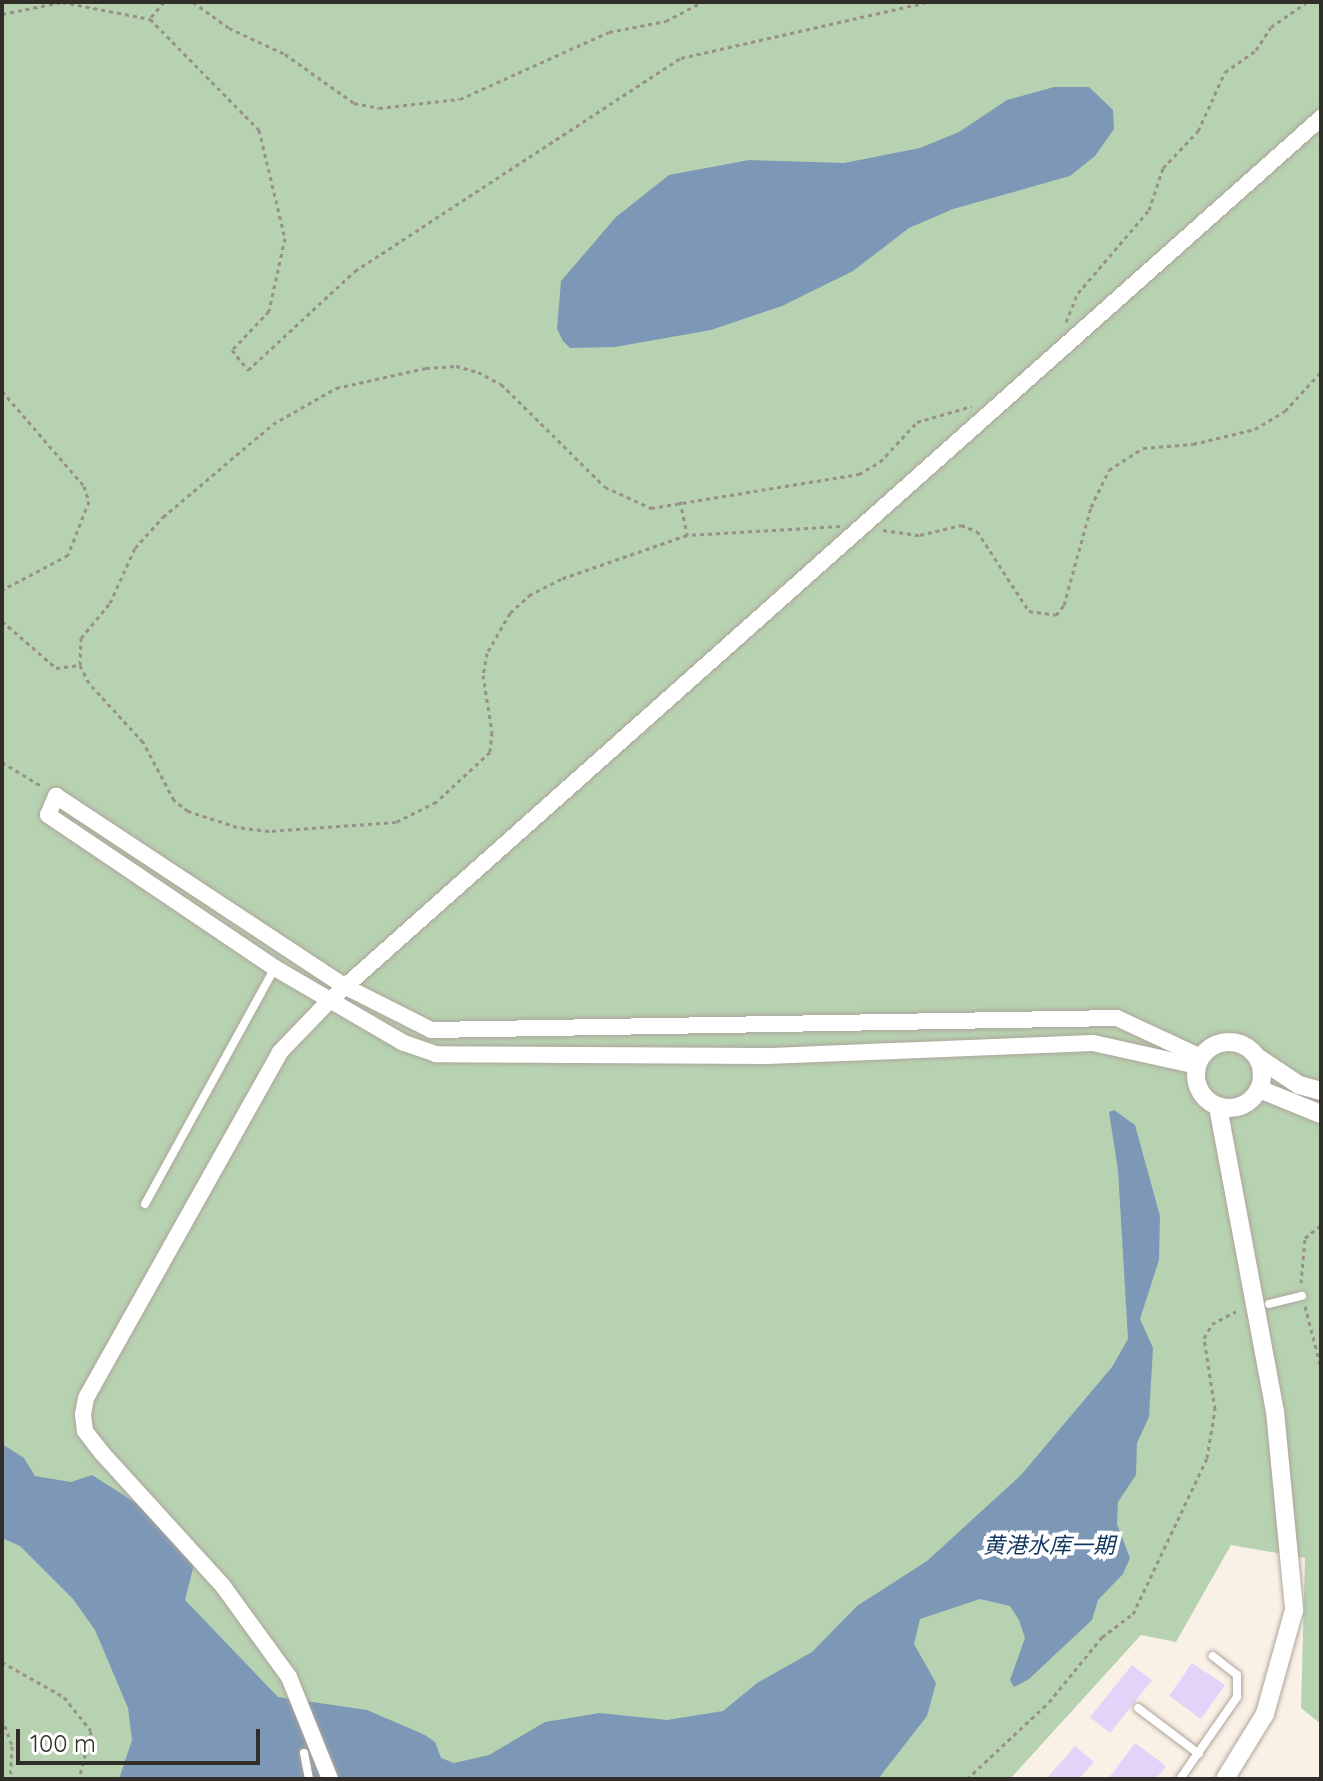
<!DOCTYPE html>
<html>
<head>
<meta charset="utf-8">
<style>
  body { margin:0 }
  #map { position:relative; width:1323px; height:1781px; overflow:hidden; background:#faf1e6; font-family:Quicksand,"Noto Sans SC",sans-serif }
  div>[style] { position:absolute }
  .green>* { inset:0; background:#b7d2b1 }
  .water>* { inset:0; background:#7d98b6 }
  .building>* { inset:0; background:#e4d2f8 }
  .path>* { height:3px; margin-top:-1.5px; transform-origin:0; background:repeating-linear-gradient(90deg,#979189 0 4px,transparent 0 8px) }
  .roads { filter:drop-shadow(0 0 2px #ada49a) drop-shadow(0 0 2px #ada49a) }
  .service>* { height:8px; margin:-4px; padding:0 4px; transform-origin:4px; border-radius:4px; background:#fff }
  .minor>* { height:16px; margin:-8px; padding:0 8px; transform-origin:8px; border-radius:8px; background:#fff }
  .tertiary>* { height:18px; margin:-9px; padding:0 9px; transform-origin:9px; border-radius:9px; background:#fff }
  .tertiary>.ring { margin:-9px; padding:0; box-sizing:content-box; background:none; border:18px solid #fff; border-radius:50% }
  span { translate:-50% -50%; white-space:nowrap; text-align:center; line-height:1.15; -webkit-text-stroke:8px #fff; paint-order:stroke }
  .water-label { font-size:22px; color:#0f365f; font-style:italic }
  .frame { position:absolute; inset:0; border:4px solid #312e2a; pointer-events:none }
  .scale { position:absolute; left:16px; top:1729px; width:244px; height:36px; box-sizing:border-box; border:4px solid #312e2a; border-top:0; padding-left:10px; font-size:24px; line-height:28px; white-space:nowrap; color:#312e2a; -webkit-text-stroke:6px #fff; paint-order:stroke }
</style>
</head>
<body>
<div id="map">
  <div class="green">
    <div style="clip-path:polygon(2px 2px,1321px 2px,1321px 1724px,1301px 1708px,1305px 1558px,1231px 1545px,1176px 1642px,1141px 1635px,1010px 1779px,2px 1779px)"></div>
  </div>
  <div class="water">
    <div style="clip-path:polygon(1054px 87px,1089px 87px,1113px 110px,1114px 129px,1095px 156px,1070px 176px,953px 209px,909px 228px,853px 271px,782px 306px,711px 330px,615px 347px,570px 348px,563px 341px,557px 329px,561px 281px,616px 217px,669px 175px,749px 160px,844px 163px,920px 148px,959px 132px,1007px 100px)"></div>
    <div style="clip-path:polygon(1114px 1110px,1135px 1125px,1160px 1216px,1159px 1260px,1140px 1319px,1153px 1348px,1149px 1417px,1137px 1443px,1136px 1475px,1118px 1502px,1117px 1524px,1130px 1558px,1123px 1574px,1098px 1600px,1092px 1620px,1029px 1679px,1014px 1687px,1010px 1680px,1025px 1638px,1019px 1620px,1010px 1606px,980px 1599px,920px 1619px,914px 1644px,936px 1683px,927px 1716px,878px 1779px,119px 1779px,132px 1740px,128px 1708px,95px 1630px,73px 1599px,20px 1546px,2px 1538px,2px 1444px,24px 1458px,35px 1476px,71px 1482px,92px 1475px,188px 1536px,196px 1557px,185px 1600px,278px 1697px,367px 1710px,425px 1735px,435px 1742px,441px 1758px,454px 1763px,489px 1755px,545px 1722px,600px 1713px,667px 1720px,723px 1711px,757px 1683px,812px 1652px,857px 1606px,927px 1561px,1021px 1475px,1112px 1367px,1128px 1339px,1118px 1170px,1109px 1112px)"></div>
  </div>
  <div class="building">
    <div style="clip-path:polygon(1192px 1663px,1225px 1685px,1201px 1719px,1169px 1696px)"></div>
    <div style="clip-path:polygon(1132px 1665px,1152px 1680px,1110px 1733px,1090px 1717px)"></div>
    <div style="clip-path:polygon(1135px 1743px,1166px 1766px,1156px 1779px,1108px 1779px)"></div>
    <div style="clip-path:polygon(1075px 1746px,1094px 1762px,1079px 1779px,1046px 1779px)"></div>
  </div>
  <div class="path">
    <div style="left:193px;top:2px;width:44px;rotate:35.8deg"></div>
    <div style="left:229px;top:28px;width:62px;rotate:24.9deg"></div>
    <div style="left:285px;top:54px;width:85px;rotate:35.4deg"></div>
    <div style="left:354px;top:103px;width:25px;rotate:11deg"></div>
    <div style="left:379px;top:108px;width:81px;rotate:-6.3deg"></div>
    <div style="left:460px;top:99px;width:163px;rotate:-24.2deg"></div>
    <div style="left:609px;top:32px;width:58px;rotate:-10.9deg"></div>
    <div style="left:666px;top:21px;width:41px;rotate:-27.8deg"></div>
    <div style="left:2px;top:14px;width:61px;rotate:-11.3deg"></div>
    <div style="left:62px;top:2px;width:90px;rotate:10.9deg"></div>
    <div style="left:150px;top:19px;width:156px;rotate:45.5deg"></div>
    <div style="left:259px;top:130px;width:111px;rotate:76.5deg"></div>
    <div style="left:285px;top:238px;width:75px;rotate:102.4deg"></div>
    <div style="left:269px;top:311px;width:54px;rotate:133.5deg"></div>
    <div style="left:232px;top:350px;width:26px;rotate:51deg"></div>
    <div style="left:248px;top:370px;width:146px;rotate:-42.8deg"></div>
    <div style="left:355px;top:271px;width:389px;rotate:-33.2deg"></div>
    <div style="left:681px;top:58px;width:253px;rotate:-12.8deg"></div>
    <div style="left:151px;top:17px;width:20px;rotate:-49deg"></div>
    <div style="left:1066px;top:322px;width:31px;rotate:-68deg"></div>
    <div style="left:1078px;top:293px;width:109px;rotate:-49.5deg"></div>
    <div style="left:1149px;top:210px;width:44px;rotate:-71.6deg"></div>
    <div style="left:1163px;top:168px;width:51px;rotate:-46.6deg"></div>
    <div style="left:1198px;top:131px;width:65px;rotate:-65.4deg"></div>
    <div style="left:1225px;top:72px;width:38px;rotate:-35deg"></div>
    <div style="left:1256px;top:50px;width:27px;rotate:-57deg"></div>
    <div style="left:1271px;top:27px;width:44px;rotate:-34.8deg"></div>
    <div style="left:2px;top:391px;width:125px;rotate:49.2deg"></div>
    <div style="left:84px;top:486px;width:16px;rotate:72deg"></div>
    <div style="left:89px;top:501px;width:58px;rotate:111.3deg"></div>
    <div style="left:68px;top:555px;width:75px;rotate:152.1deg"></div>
    <div style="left:680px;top:501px;width:35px;rotate:78deg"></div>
    <div style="left:840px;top:526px;width:153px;rotate:176.6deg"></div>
    <div style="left:687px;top:535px;width:133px;rotate:160.8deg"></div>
    <div style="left:561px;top:579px;width:34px;rotate:153deg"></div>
    <div style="left:531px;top:594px;width:28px;rotate:138deg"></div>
    <div style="left:510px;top:613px;width:46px;rotate:119.9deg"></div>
    <div style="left:487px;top:653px;width:22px;rotate:100deg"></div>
    <div style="left:483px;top:675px;width:58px;rotate:81deg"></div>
    <div style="left:492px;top:732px;width:20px;rotate:96deg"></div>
    <div style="left:490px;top:752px;width:74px;rotate:137.2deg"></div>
    <div style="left:436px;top:802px;width:45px;rotate:153.4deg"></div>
    <div style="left:396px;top:822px;width:127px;rotate:175.9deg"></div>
    <div style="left:269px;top:831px;width:32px;rotate:-173deg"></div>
    <div style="left:237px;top:827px;width:52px;rotate:-161.9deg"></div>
    <div style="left:188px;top:811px;width:18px;rotate:-142deg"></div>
    <div style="left:174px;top:800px;width:66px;rotate:-118.1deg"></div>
    <div style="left:143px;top:742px;width:80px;rotate:-132.5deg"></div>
    <div style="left:89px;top:683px;width:20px;rotate:-117deg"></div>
    <div style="left:80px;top:665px;width:27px;rotate:-88deg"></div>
    <div style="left:81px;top:638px;width:45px;rotate:-50.4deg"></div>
    <div style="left:110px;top:603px;width:60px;rotate:-65.6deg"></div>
    <div style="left:135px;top:548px;width:42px;rotate:-47.9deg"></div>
    <div style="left:163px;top:517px;width:144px;rotate:-40.2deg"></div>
    <div style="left:273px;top:424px;width:73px;rotate:-29.7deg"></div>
    <div style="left:336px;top:388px;width:92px;rotate:-12.5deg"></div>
    <div style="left:426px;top:368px;width:30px;rotate:-4deg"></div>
    <div style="left:456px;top:366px;width:23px;rotate:15deg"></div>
    <div style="left:478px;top:372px;width:26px;rotate:28deg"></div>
    <div style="left:501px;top:384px;width:146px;rotate:44.7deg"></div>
    <div style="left:605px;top:487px;width:51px;rotate:24.5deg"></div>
    <div style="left:651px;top:508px;width:211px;rotate:-9.3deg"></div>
    <div style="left:859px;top:474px;width:24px;rotate:-30deg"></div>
    <div style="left:880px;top:462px;width:54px;rotate:-47.2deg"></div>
    <div style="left:917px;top:422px;width:57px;rotate:-16.2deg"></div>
    <div style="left:883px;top:530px;width:37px;rotate:8deg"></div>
    <div style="left:920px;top:535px;width:42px;rotate:-13.7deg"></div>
    <div style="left:961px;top:525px;width:17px;rotate:21deg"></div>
    <div style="left:977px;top:531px;width:95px;rotate:57deg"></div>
    <div style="left:1029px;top:611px;width:27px;rotate:8deg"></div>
    <div style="left:1056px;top:615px;width:13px;rotate:-51deg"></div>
    <div style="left:1064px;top:605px;width:102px;rotate:-74.6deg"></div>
    <div style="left:1091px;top:507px;width:41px;rotate:-64.1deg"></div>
    <div style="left:1109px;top:470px;width:40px;rotate:-32.9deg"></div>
    <div style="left:1143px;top:448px;width:50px;rotate:-4.6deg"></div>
    <div style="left:1193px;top:444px;width:64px;rotate:-13.6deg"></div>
    <div style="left:1255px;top:429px;width:35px;rotate:-31deg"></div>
    <div style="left:1285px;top:411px;width:53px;rotate:-47.3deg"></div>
    <div style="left:2px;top:621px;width:72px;rotate:41deg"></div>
    <div style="left:56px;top:668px;width:24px;rotate:-7deg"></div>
    <div style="left:2px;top:762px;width:48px;rotate:31.4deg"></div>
    <div style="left:1301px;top:1283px;width:45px;rotate:-84.9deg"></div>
    <div style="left:1305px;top:1238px;width:21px;rotate:-39deg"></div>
    <div style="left:1305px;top:1306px;width:64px;rotate:75.5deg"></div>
    <div style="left:2px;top:1662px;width:71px;rotate:29.4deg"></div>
    <div style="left:64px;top:1697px;width:43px;rotate:51.5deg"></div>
    <div style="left:91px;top:1731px;width:49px;rotate:104deg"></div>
    <div style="left:2px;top:1718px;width:30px;rotate:70deg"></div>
    <div style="left:12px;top:1746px;width:33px;rotate:93deg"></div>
    <div style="left:967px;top:1779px;width:112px;rotate:-43.2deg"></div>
    <div style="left:1049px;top:1702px;width:84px;rotate:-50.8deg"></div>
    <div style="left:1102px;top:1637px;width:39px;rotate:-37deg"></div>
    <div style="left:1133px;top:1614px;width:173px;rotate:-64.6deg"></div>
    <div style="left:1207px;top:1458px;width:50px;rotate:-80.7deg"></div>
    <div style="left:1215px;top:1409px;width:72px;rotate:-98.8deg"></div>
    <div style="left:1204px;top:1338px;width:16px;rotate:-60deg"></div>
    <div style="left:1212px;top:1324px;width:27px;rotate:-28deg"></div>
  </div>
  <div class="roads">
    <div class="service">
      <div style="left:145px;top:1204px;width:269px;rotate:-61.2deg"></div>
      <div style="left:1269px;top:1304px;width:34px;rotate:-14deg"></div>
      <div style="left:1138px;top:1708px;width:76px;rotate:37deg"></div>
      <div style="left:304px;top:1753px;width:26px;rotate:79deg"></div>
      <div style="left:1180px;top:1779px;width:100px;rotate:-55.2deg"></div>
      <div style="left:1237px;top:1697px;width:22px;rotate:-90deg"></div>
      <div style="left:1237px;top:1675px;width:31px;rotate:-142deg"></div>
    </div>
    <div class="minor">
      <div style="left:1197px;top:1066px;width:107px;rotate:-167.5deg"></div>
      <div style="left:1093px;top:1043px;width:327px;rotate:177.7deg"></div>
      <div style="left:766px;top:1056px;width:330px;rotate:-179.7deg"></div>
      <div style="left:436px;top:1054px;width:36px;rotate:-161deg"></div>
      <div style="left:402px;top:1042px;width:147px;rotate:-149.8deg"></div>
      <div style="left:275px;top:968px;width:274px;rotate:-146deg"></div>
      <div style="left:48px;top:815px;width:21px;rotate:-67deg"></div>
      <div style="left:56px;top:796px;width:347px;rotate:33.4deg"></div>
      <div style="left:346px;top:987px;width:95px;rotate:26.8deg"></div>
      <div style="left:431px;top:1030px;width:686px;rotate:-1deg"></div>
      <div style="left:1117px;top:1018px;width:93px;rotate:24.9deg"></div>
      <div style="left:330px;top:1779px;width:110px;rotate:-111.9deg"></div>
      <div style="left:289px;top:1677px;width:112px;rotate:-126deg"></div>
      <div style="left:223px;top:1586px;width:180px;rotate:-132.3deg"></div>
      <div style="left:102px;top:1453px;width:28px;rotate:-128deg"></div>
      <div style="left:85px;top:1431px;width:17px;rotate:-97deg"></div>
      <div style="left:83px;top:1414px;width:16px;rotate:-79deg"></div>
      <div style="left:86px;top:1398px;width:397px;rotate:-60.7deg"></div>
      <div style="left:280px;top:1052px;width:72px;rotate:-46.1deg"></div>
      <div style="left:330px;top:1000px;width:1327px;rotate:-41.67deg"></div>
    </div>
    <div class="tertiary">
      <div class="ring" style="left:1196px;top:1042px;width:48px;height:48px"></div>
      <div style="left:1257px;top:1057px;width:50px;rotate:33.7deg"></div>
      <div style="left:1299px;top:1085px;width:23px;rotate:15deg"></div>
      <div style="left:1259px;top:1089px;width:67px;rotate:22deg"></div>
      <div style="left:1218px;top:1107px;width:309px;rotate:79.4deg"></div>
      <div style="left:1275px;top:1411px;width:200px;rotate:84.5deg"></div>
      <div style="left:1294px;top:1610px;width:108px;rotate:105.6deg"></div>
      <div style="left:1265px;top:1714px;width:76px;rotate:121.6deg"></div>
    </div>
  </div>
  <div class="water-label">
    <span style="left:1049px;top:1546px">黄港水库一期</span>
  </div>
  <div class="frame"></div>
  <div class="scale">100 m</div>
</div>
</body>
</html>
